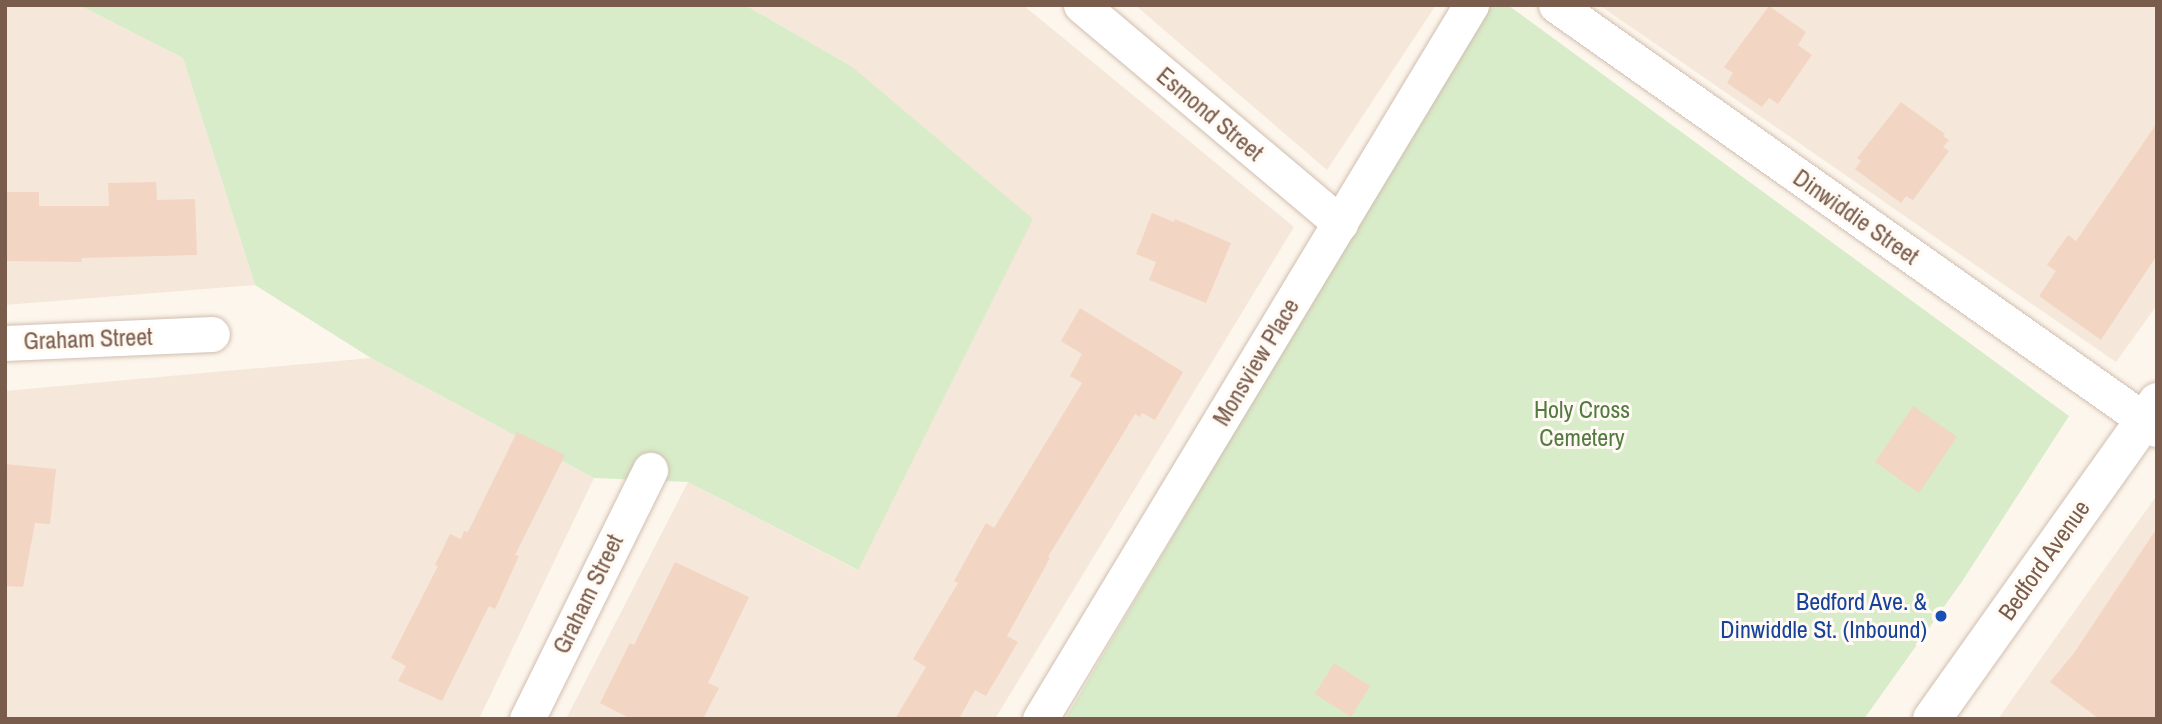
<!DOCTYPE html>
<html>
<head>
<meta charset="utf-8">
<style>
  body { margin:0 }
  #map { position:relative; width:2162px; height:724px; overflow:hidden; background:#fdf6ec; font-family:"Archivo Narrow",sans-serif }
  div>[style] { position:absolute }
  .residential>* { inset:0; background:#f5e8da }
  .green>* { inset:0; background:#d8ecc9 }
  .building>* { inset:0; background:#f3d5c3 }
  .roads { filter:drop-shadow(0 0 2px #d1beb0) drop-shadow(0 0 2px #d1beb0) }
  .street>* { height:35px; margin:-17.5px; padding:0 17.5px; transform-origin:17.5px; border-radius:17.5px; background:#fff }
  .secondary>* { height:38px; margin:-19px; padding:0 19px; transform-origin:19px; border-radius:19px; background:#fff }
  .dots>* { width:19px; height:19px; translate:-50% -50%; box-sizing:border-box; border:4px solid #fffaf3; border-radius:50% }
  span { translate:-50% -50%; white-space:nowrap; text-align:center; line-height:1.15; -webkit-text-stroke:6px #fffaf3; paint-order:stroke }
  .street-label { font-size:24px; color:#7a5c4d }
  .park-label { font-size:24px; color:#537a41 }
  .transit-label { font-size:24px; color:#164399 }
  .right { translate:-100% -50%; text-align:right }
  .frame { position:absolute; inset:0; border:7px solid #7a5c4d; pointer-events:none }
</style>
</head>
<body>
<div id="map">
  <div class="residential">
    <div style="clip-path:polygon(5px 5px,79px 5px,183px 58px,255px 285px,5px 305px)"></div>
    <div style="clip-path:polygon(745px 5px,1023px 5px,1294px 227px,995px 719px,566px 719px,688px 482px,857px 570px,851px 66px)"></div>
    <div style="clip-path:polygon(1135px 5px,1436px 5px,1327px 170px)"></div>
    <div style="clip-path:polygon(1599px 5px,2157px 5px,2157px 305px,2116px 362px)"></div>
    <div style="clip-path:polygon(371px 358px,594px 478px,479px 719px,5px 719px,5px 391px)"></div>
    <div style="clip-path:polygon(2157px 495px,2157px 719px,1998px 719px)"></div>
  </div>
  <div class="green">
    <div style="clip-path:polygon(79px 5px,745px 5px,851px 66px,1033px 219px,858px 570px,688px 482px,594px 478px,371px 358px,255px 285px,183px 58px)"></div>
    <div style="clip-path:polygon(1487px 5px,1508px 5px,2069px 416px,1963px 580px,1864px 719px,1065px 719px)"></div>
  </div>
  <div class="building">
    <div style="clip-path:polygon(1769px 6px,1806px 32px,1798px 45px,1812px 55px,1778px 104px,1769px 98px,1762px 107px,1727px 83px,1733px 73px,1724px 67px)"></div>
    <div style="clip-path:polygon(1901px 102px,1945px 134px,1943px 136px,1949px 140px,1943px 147px,1949px 151px,1913px 200px,1906px 196px,1901px 203px,1855px 169px,1861px 161px,1857px 158px)"></div>
    <div style="clip-path:polygon(2157px 123px,2157px 255px,2101px 340px,2039px 296px,2056px 271px,2047px 265px,2068px 235px,2076px 241px)"></div>
    <div style="clip-path:polygon(156px 182px,157px 200px,195px 199px,197px 255px,82px 258px,81px 262px,5px 261px,5px 192px,39px 192px,39px 206px,109px 206px,108px 183px)"></div>
    <div style="clip-path:polygon(1152px 213px,1174px 222px,1175px 219px,1231px 243px,1206px 303px,1149px 280px,1156px 262px,1136px 254px)"></div>
    <div style="clip-path:polygon(1080px 308px,1183px 372px,1155px 420px,1142px 413px,1140px 417px,1135px 414px,1048px 557px,1050px 558px,1007px 636px,1018px 642px,986px 696px,975px 690px,959px 719px,895px 719px,926px 667px,913px 659px,958px 583px,954px 581px,986px 523px,994px 528px,1082px 383px,1070px 376px,1082px 354px,1061px 341px)"></div>
    <div style="clip-path:polygon(1913px 406px,1957px 437px,1919px 493px,1875px 462px)"></div>
    <div style="clip-path:polygon(517px 432px,565px 455px,515px 555px,519px 556px,495px 609px,489px 606px,442px 701px,398px 681px,406px 666px,391px 658px,438px 566px,435px 565px,450px 534px,461px 539px,464px 531px,468px 532px)"></div>
    <div style="clip-path:polygon(5px 464px,56px 469px,50px 524px,35px 523px,23px 587px,5px 586px)"></div>
    <div style="clip-path:polygon(2157px 528px,2157px 719px,2099px 719px,2050px 682px,2074px 653px)"></div>
    <div style="clip-path:polygon(675px 562px,749px 597px,708px 683px,719px 688px,703px 719px,631px 719px,600px 703px,630px 643px,634px 645px)"></div>
    <div style="clip-path:polygon(1334px 663px,1370px 686px,1351px 717px,1315px 694px)"></div>
  </div>
  <div class="roads">
    <div class="street">
      <div style="left:1081px;top:5px;width:339px;rotate:40.1deg"></div>
      <div style="left:1556px;top:5px;width:736px;rotate:35.2deg"></div>
      <div style="left:5px;top:343px;width:207px;rotate:-2.5deg"></div>
      <div style="left:527px;top:719px;width:278px;rotate:-63.7deg"></div>
      <div style="left:1040px;top:719px;width:834px;rotate:-58.88deg"></div>
    </div>
    <div class="secondary">
      <div style="left:1932px;top:719px;width:389px;rotate:-54.6deg"></div>
    </div>
  </div>
  <div class="dots">
    <div style="left:1941px;top:616px;background:#1a4fb4"></div>
  </div>
  <div class="street-label">
    <span style="left:1210px;top:114px;rotate:40deg">Esmond Street</span>
    <span style="left:1856px;top:217px;rotate:35deg">Dinwiddie Street</span>
    <span style="left:88px;top:339px;rotate:-2deg">Graham Street</span>
    <span style="left:1256px;top:362px;rotate:-59deg">Monsview Place</span>
    <span style="left:2044px;top:560px;rotate:-55deg">Bedford Avenue</span>
    <span style="left:588px;top:594px;rotate:-64deg">Graham Street</span>
  </div>
  <div class="park-label">
    <span style="left:1582px;top:424px">Holy Cross<br>Cemetery</span>
  </div>
  <div class="transit-label">
    <span class="right" style="left:1927px;top:616px">Bedford Ave. &amp;<br>Dinwiddle St. (Inbound)</span>
  </div>
  <div class="frame"></div>
</div>
</body>
</html>
